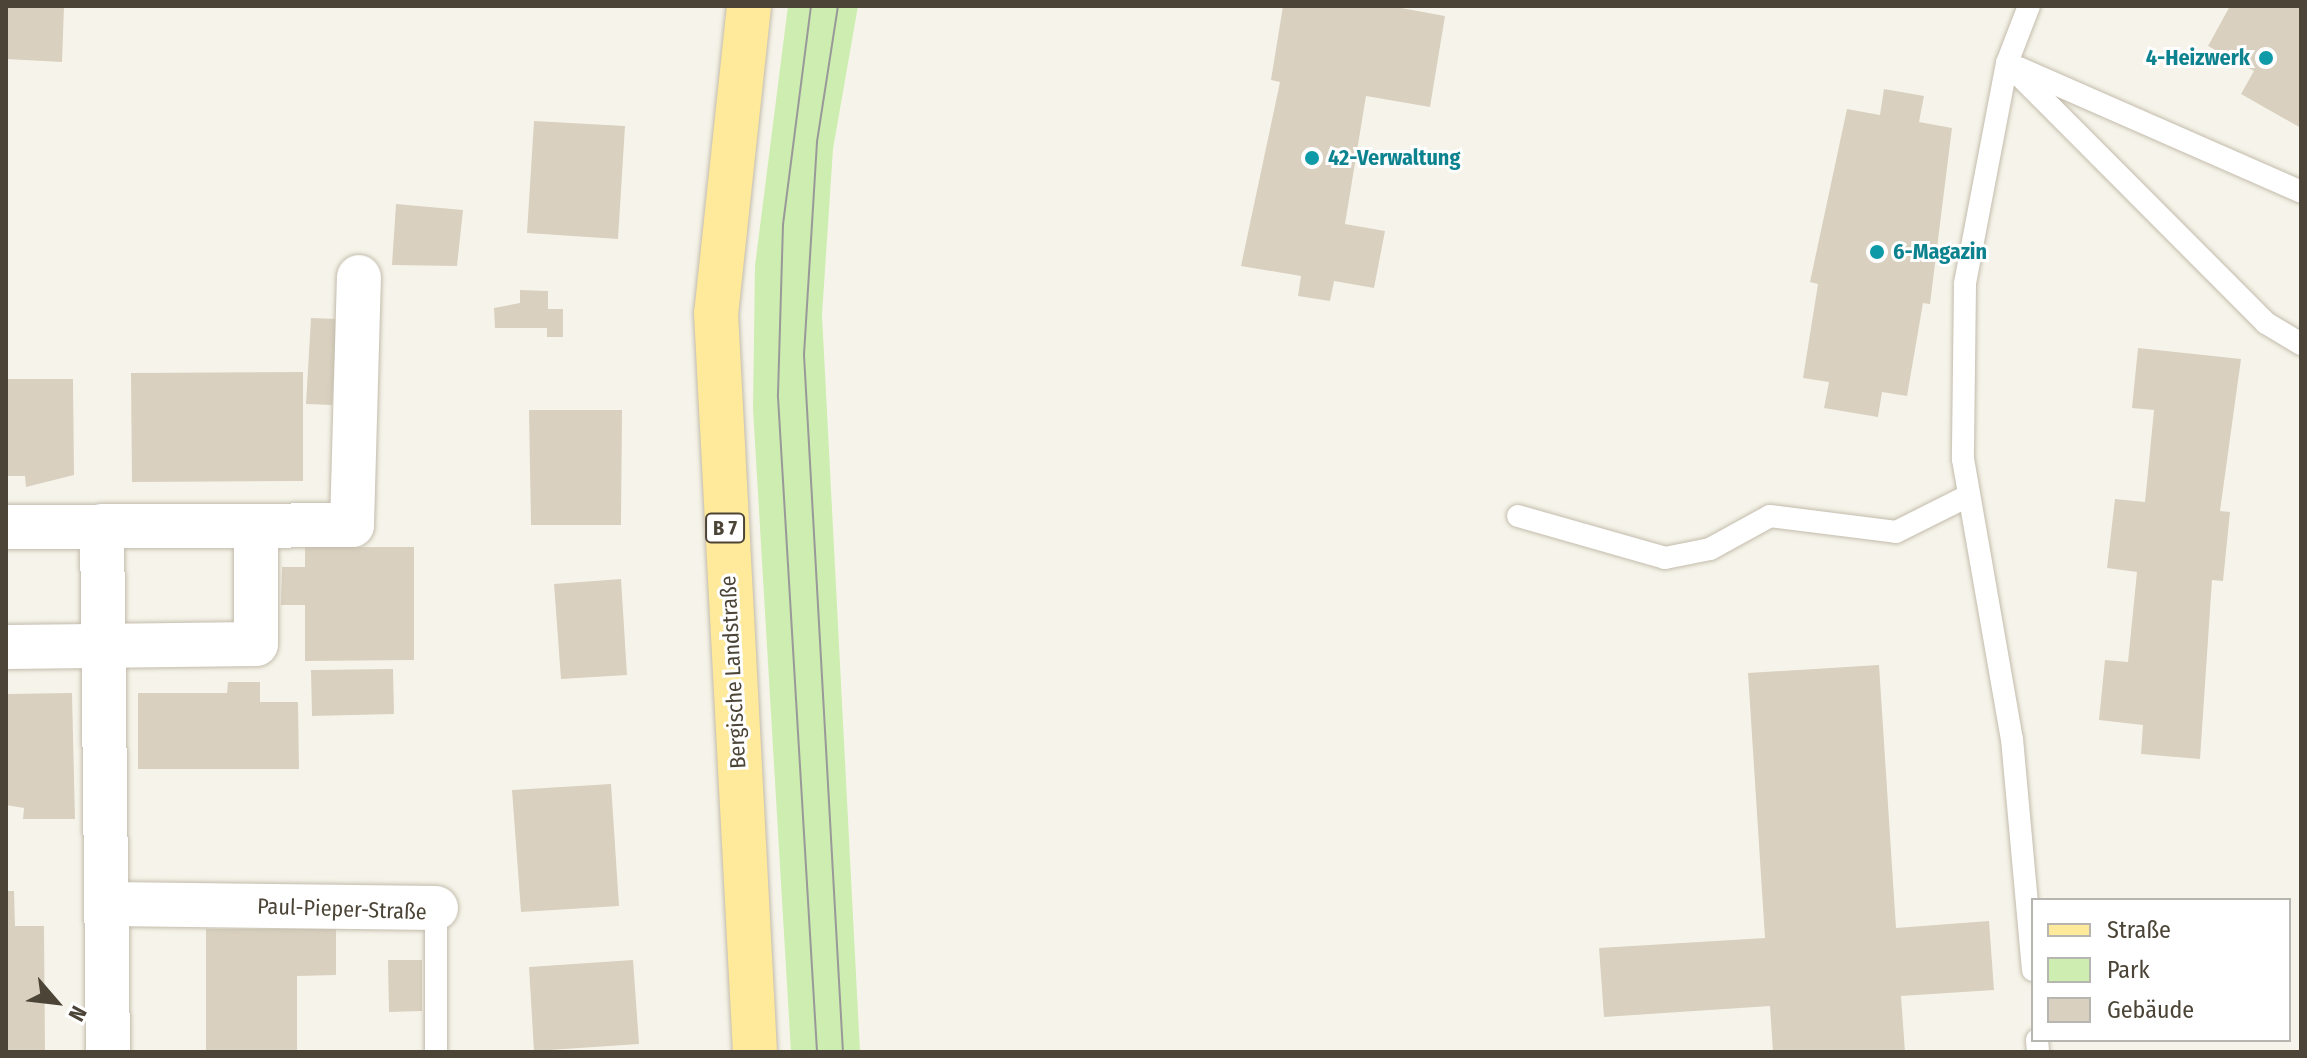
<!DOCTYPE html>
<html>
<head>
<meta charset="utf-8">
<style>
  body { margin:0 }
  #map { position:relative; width:2307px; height:1058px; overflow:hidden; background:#f6f4ea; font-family:"Fira Sans Condensed",sans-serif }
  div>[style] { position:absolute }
  .green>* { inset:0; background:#ceedb0 }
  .building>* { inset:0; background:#d9d0bf }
  .roads { filter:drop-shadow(0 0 2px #c3bcac) drop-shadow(0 0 2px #c3bcac) }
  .service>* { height:22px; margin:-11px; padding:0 11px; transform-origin:11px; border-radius:11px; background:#fff }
  .minor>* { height:44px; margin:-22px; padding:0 22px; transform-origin:22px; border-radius:22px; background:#fff }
  .primary>* { height:44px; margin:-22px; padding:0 22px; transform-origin:22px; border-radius:22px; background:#ffe99b }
  .tram>* { height:2px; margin:-1px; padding:0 1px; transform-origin:1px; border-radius:1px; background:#999 }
  .dots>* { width:22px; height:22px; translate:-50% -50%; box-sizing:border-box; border:4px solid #fff; border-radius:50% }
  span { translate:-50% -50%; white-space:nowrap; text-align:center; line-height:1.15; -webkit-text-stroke:6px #fff; paint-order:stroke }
  .shield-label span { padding:2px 6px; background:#fff; border:2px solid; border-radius:6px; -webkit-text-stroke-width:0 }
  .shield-label { font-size:20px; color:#4c4537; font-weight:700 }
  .culture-label { font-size:22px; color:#0d838f; font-weight:700 }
  .right { translate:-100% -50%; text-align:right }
  .left { translate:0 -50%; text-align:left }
  .street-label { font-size:22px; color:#4c4537 }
  .frame { position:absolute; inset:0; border:8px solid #4c4537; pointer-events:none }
  .legend { position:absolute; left:2031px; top:898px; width:260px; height:144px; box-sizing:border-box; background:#fff; border:2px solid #b7b5af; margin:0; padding:10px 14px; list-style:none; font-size:24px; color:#4c4537 }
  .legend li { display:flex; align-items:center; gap:16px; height:40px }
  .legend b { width:40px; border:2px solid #b7b5af }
  .north { position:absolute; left:16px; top:962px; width:80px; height:80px; -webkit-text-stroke:6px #fff; paint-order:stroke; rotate:118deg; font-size:22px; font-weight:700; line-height:32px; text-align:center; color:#4c4537 }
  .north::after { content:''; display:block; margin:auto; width:28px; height:36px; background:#4c4537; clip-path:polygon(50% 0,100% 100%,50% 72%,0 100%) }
</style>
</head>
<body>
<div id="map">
  <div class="green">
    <div style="clip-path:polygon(788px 6px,858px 6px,833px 149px,822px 315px,860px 1052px,791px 1052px,753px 409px,755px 266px)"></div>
  </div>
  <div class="building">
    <div style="clip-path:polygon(6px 6px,64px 6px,62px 62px,6px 59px)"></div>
    <div style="clip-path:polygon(1283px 6px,1390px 6px,1445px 16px,1430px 107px,1366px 96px,1345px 224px,1385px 231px,1374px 288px,1334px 281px,1330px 301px,1298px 296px,1301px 276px,1241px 266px,1280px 82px,1271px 80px)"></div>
    <div style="clip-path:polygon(2230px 6px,2301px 6px,2301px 128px,2241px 94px,2254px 71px,2208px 46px)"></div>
    <div style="clip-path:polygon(1884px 89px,1924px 96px,1919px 122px,1952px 128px,1930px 304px,1923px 303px,1907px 396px,1882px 392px,1878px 417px,1824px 408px,1829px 382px,1803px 378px,1818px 284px,1810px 282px,1847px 109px,1880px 115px)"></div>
    <div style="clip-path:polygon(534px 121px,625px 126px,618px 239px,527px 233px)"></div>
    <div style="clip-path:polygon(396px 204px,463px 210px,457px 266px,392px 265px)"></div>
    <div style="clip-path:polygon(520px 290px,548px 291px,548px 309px,563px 309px,563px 337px,547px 337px,547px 328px,495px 328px,494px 308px,520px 303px)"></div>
    <div style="clip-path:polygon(311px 318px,337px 319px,332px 405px,306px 404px)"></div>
    <div style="clip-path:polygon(2138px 348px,2241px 359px,2220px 511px,2230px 512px,2223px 581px,2212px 580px,2200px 759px,2141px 754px,2143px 725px,2099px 720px,2105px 660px,2128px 662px,2137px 572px,2107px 568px,2115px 499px,2145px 502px,2147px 482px,2154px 410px,2132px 408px)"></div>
    <div style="clip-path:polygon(303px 372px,303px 481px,132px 482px,131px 373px)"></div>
    <div style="clip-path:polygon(6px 379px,73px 379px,74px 475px,26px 487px,25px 476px,6px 476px)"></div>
    <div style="clip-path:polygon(529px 410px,622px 410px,621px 525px,531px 525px)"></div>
    <div style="clip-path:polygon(305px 547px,414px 547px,414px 660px,305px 661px,305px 605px,281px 605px,282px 567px,305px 567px)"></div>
    <div style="clip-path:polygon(621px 579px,627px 675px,561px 679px,554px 584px)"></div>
    <div style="clip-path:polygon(1879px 665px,1896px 928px,1989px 921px,1994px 990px,1901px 996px,1905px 1052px,1773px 1052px,1770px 1006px,1604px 1017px,1599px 948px,1765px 938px,1748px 673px)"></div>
    <div style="clip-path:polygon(393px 669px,394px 714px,312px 716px,311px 670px)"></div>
    <div style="clip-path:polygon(228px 682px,260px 682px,260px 702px,298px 702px,299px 769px,138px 769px,138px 693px,227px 693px)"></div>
    <div style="clip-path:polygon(72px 693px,75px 819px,23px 819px,24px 808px,6px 805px,6px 694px)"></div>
    <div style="clip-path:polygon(611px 784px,619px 906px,521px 912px,512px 790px)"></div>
    <div style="clip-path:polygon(6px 891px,14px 891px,15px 926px,44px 926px,45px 1052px,6px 1052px)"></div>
    <div style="clip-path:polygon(206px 929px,336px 929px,336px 975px,297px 976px,297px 1052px,206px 1052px)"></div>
    <div style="clip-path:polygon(388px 960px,422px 960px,422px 1011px,389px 1012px)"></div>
    <div style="clip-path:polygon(633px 960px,639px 1044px,534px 1051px,529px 967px)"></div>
  </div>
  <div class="roads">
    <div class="service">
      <div style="left:2029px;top:6px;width:61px;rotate:111.1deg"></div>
      <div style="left:2007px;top:63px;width:225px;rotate:100.8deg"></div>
      <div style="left:1965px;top:284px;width:175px;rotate:90.7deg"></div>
      <div style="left:1963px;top:459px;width:284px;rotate:80.1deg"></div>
      <div style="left:2012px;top:739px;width:232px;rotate:84.8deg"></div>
      <div style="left:2007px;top:63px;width:367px;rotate:45.1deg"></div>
      <div style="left:2266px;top:323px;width:41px;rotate:31deg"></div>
      <div style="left:2019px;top:68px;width:308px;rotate:23.7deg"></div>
      <div style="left:1518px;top:516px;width:153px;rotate:15.9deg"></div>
      <div style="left:1665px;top:558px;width:46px;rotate:-11.3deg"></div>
      <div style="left:1710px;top:549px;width:68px;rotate:-28.8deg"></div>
      <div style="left:1770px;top:516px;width:127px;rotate:7.2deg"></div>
      <div style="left:1896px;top:532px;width:80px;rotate:-26.6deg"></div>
      <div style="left:2037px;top:1040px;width:12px;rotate:85deg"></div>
      <div style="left:436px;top:1052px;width:144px;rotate:-90deg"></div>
    </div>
    <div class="minor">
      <div style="left:102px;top:526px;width:526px;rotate:89.35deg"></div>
      <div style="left:6px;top:527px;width:346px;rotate:-0.3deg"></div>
      <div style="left:352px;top:525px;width:248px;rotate:-88.4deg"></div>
      <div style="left:6px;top:647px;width:250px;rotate:-0.7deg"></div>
      <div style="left:256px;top:644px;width:118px;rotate:-90deg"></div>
      <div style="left:110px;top:904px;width:326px;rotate:0.7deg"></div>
    </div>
    <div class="primary">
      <div style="left:749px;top:6px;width:309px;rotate:96.1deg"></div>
      <div style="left:716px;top:313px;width:740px;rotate:86.98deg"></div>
    </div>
  </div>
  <div class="tram">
    <div style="left:811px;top:6px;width:221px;rotate:97.3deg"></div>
    <div style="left:783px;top:225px;width:172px;rotate:91.7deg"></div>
    <div style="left:778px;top:397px;width:656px;rotate:86.59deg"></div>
    <div style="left:838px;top:6px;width:138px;rotate:98.8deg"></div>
    <div style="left:817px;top:142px;width:213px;rotate:93.5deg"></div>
    <div style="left:804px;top:355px;width:698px;rotate:86.8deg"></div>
  </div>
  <div class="dots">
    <div style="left:2266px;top:58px;background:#0f9aa8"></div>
    <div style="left:1312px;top:158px;background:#0f9aa8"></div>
    <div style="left:1877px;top:252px;background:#0f9aa8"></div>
  </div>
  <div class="shield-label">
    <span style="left:725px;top:528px">B 7</span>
  </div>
  <div class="culture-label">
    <span class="right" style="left:2250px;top:58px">4-Heizwerk</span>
    <span class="left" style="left:1328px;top:158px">42-Verwaltung</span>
    <span class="left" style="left:1893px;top:252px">6-Magazin</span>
  </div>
  <div class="street-label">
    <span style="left:733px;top:672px;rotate:-93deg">Bergische Landstraße</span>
    <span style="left:342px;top:909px;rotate:2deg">Paul-Pieper-Straße</span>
  </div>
  <div class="frame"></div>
  <ul class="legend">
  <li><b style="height:10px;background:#ffe99b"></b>Straße</li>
  <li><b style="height:22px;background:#ceedb0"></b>Park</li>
  <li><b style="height:22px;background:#d9d0bf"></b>Gebäude</li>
  </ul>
  <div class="north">N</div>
</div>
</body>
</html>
